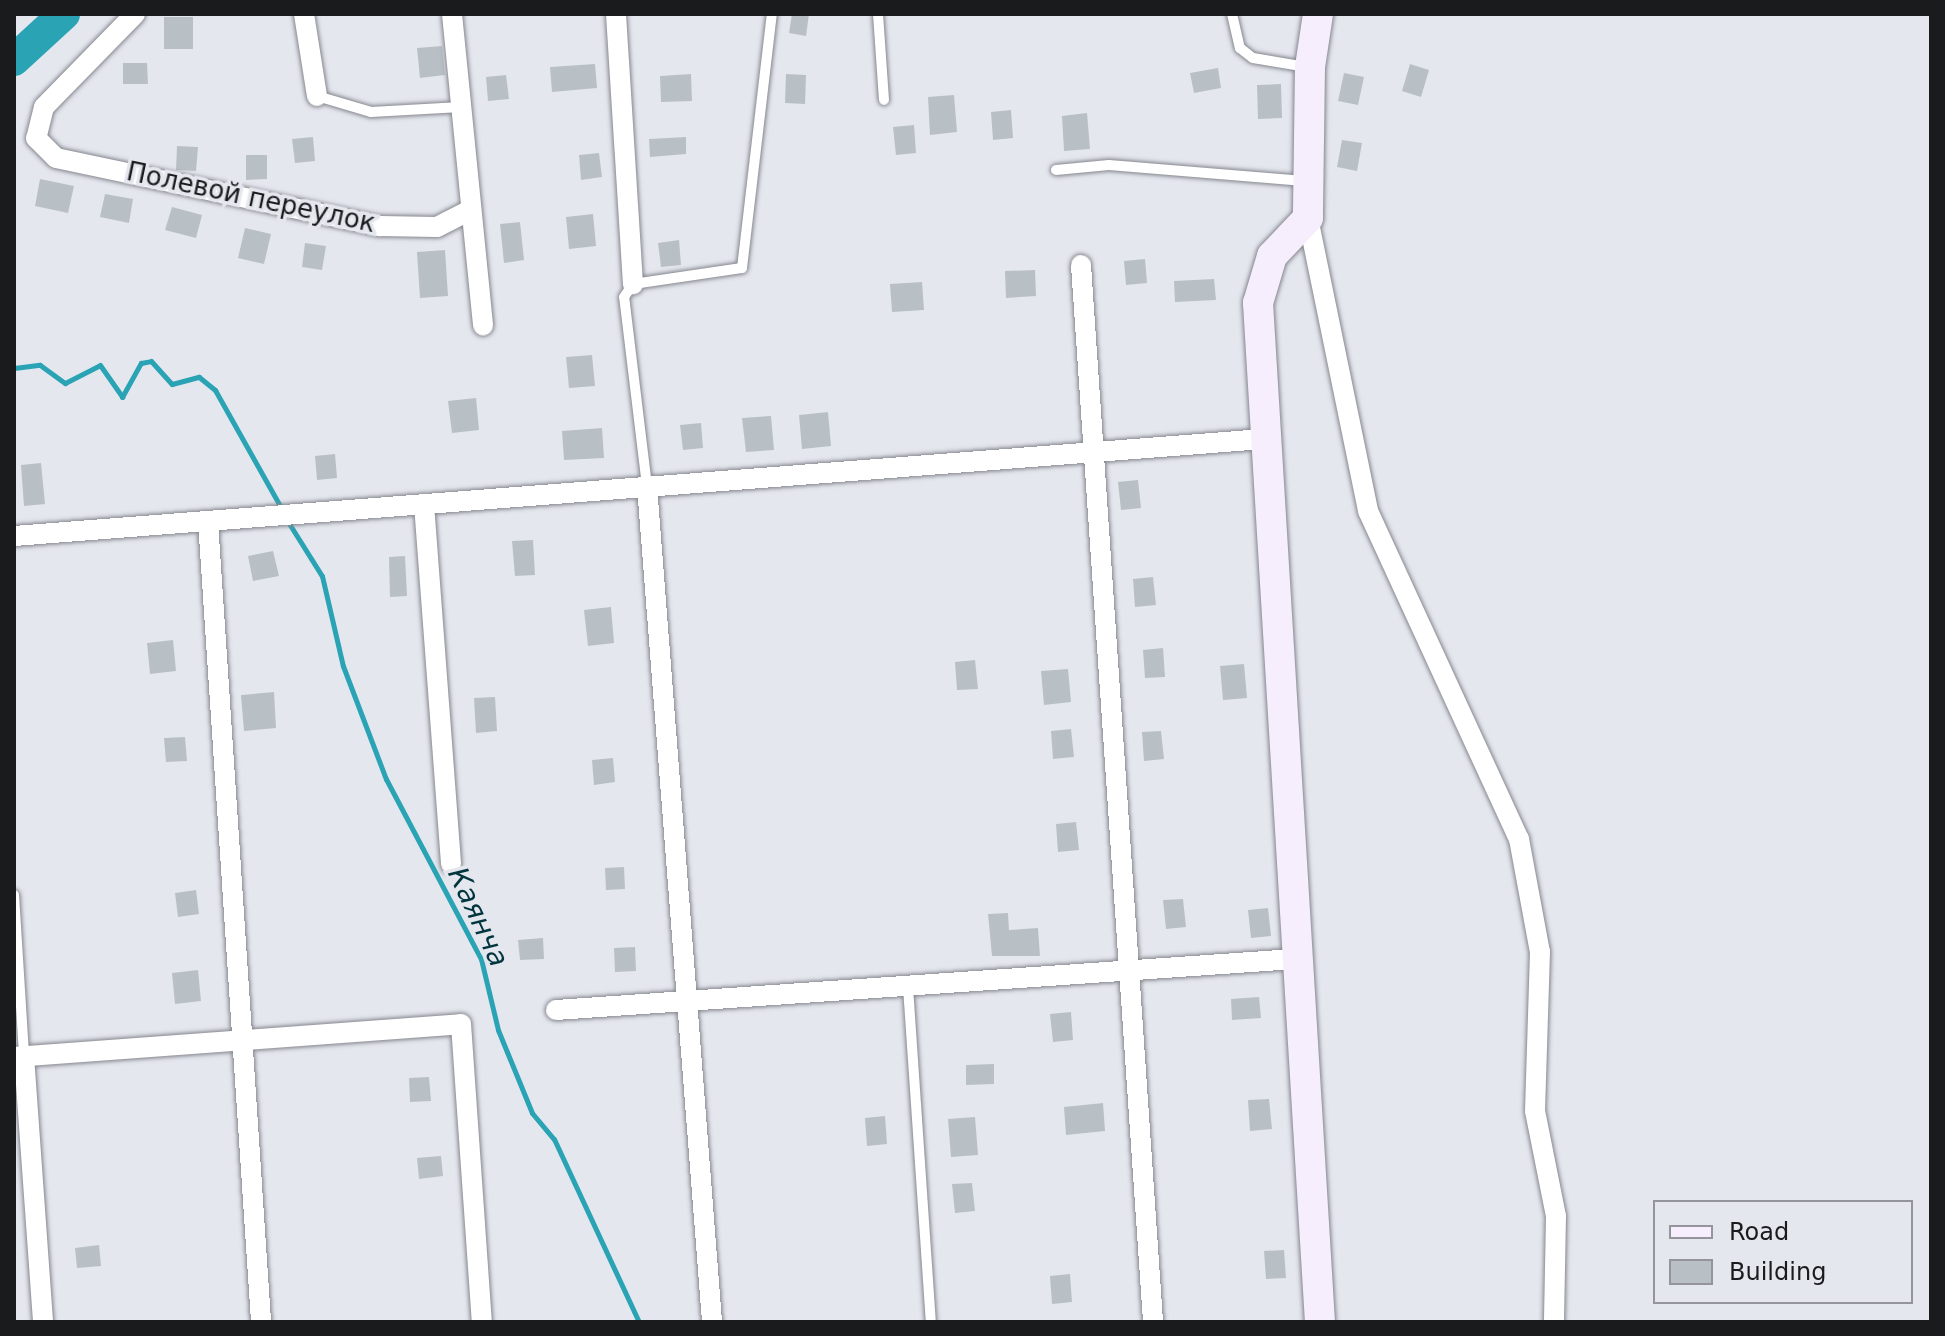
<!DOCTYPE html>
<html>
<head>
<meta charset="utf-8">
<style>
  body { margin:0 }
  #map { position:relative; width:1945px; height:1336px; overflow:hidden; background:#e5e7ef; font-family:"DejaVu Sans",sans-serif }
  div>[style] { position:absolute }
  .stream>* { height:5px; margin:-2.5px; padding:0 2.5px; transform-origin:2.5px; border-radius:2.5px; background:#2aa3b4 }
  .river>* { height:32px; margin:-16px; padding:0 16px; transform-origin:16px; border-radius:16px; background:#2aa3b4 }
  .building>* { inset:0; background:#b9c0c5 }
  .roads { filter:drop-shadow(0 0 2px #85878e) drop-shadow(0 0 2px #85878e) }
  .lane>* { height:10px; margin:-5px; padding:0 5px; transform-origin:5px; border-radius:5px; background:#fff }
  .street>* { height:20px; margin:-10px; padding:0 10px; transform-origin:10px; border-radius:10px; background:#fff }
  .secondary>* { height:30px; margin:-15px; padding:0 15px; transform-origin:15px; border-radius:15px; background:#f6eefc }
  span { translate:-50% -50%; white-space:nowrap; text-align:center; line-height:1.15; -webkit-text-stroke:7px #e5e7ef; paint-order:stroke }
  .street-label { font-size:26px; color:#1a1b1d }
  .water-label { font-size:28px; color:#00353d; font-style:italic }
  .frame { position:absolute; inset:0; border:16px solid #1a1b1d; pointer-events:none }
  .legend { position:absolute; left:1653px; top:1200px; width:260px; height:104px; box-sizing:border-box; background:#e5e7ef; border:2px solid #94959b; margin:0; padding:10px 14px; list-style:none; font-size:24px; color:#1a1b1d }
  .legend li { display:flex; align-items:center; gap:16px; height:40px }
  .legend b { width:40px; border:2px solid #94959b }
</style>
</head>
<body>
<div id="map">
  <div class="stream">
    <div style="left:14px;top:368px;width:26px;rotate:-7deg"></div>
    <div style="left:40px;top:365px;width:31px;rotate:36deg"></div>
    <div style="left:65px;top:383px;width:39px;rotate:-27deg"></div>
    <div style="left:100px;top:365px;width:39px;rotate:55deg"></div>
    <div style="left:122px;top:397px;width:39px;rotate:-61deg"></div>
    <div style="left:141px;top:363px;width:10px;rotate:-11deg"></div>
    <div style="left:151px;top:361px;width:31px;rotate:48deg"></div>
    <div style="left:172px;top:384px;width:28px;rotate:-15deg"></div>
    <div style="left:199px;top:377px;width:21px;rotate:39deg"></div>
    <div style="left:215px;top:390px;width:139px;rotate:60.7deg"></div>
    <div style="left:290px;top:525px;width:60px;rotate:57.9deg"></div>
    <div style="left:322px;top:576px;width:92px;rotate:76.9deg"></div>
    <div style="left:343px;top:666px;width:121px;rotate:69.2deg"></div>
    <div style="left:386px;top:779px;width:204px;rotate:62.2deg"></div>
    <div style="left:481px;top:959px;width:73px;rotate:76.5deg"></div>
    <div style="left:498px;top:1030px;width:90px;rotate:67.7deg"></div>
    <div style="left:532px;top:1113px;width:34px;rotate:50deg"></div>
    <div style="left:554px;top:1139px;width:202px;rotate:65.1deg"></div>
  </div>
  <div class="river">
    <div style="left:14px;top:60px;width:68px;rotate:-42.6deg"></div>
  </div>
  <div class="building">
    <div style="clip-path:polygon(792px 14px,809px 14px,806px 36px,789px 33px)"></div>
    <div style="clip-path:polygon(164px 17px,193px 17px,193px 49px,164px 49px)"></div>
    <div style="clip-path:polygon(442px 46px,445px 75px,420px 78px,417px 48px)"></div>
    <div style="clip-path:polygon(123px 63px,147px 63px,148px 84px,123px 84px)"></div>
    <div style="clip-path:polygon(595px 64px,597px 88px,552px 92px,550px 67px)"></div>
    <div style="clip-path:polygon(1410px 64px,1429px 70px,1421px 97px,1402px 91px)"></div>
    <div style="clip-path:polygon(1218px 68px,1221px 88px,1194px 93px,1190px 73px)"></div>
    <div style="clip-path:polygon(1344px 73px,1364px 77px,1358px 105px,1338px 101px)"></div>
    <div style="clip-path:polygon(691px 74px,692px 101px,661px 102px,660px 76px)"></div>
    <div style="clip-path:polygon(786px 74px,806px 75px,805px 104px,785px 103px)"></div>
    <div style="clip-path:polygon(506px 75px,509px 99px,488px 101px,486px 77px)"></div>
    <div style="clip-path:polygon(1281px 84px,1282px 118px,1258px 119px,1257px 85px)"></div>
    <div style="clip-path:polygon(954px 95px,957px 132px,930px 135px,928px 97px)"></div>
    <div style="clip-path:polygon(1011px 110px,1013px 138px,993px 140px,991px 112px)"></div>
    <div style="clip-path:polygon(1087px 113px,1090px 149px,1064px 151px,1062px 116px)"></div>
    <div style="clip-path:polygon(914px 125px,916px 153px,896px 155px,893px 127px)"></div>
    <div style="clip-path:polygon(313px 137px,315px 161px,295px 163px,292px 139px)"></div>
    <div style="clip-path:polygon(686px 137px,686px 154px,650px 157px,649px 139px)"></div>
    <div style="clip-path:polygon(1342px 140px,1362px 143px,1357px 171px,1337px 167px)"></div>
    <div style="clip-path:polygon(177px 146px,198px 147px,196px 171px,176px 170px)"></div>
    <div style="clip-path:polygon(599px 153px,602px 177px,581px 180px,579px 155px)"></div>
    <div style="clip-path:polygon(246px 155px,267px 155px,267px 179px,246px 180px)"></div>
    <div style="clip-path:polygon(40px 179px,74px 186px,68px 213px,35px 206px)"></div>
    <div style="clip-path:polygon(105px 194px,133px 199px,129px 223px,100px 217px)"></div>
    <div style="clip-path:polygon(172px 207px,202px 215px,196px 238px,165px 230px)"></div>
    <div style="clip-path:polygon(593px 214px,596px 246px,569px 249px,566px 217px)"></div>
    <div style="clip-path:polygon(520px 222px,524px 260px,504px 263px,500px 224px)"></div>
    <div style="clip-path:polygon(245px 228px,271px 234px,264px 264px,238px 258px)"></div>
    <div style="clip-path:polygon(679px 240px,681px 265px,661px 267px,658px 243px)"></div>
    <div style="clip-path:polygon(305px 243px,326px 246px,322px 270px,302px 267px)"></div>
    <div style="clip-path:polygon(445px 250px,448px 296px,420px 298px,417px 252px)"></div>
    <div style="clip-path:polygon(1145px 259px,1147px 283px,1126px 285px,1124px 261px)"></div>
    <div style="clip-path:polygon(1035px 270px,1036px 296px,1006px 298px,1005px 271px)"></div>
    <div style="clip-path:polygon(1214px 279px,1216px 300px,1175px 302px,1174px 281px)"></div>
    <div style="clip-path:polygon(922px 282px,924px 310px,892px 312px,890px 284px)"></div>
    <div style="clip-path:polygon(592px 355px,595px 386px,569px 388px,566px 357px)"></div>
    <div style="clip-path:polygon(476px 398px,479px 430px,452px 433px,448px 401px)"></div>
    <div style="clip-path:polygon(828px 412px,831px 446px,802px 449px,799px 415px)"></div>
    <div style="clip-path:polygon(771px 416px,774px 450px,746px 452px,742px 418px)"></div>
    <div style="clip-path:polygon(701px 423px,703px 448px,683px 450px,680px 425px)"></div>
    <div style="clip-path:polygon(602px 428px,604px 458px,564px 460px,562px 431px)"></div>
    <div style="clip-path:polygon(335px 454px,337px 478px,317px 480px,315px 456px)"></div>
    <div style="clip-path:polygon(41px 463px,45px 504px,24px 506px,21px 465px)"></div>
    <div style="clip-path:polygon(1138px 480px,1141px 508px,1121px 510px,1118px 482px)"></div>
    <div style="clip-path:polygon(533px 540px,535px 575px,515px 576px,512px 541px)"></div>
    <div style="clip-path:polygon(273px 551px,279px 576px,253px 581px,248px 556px)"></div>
    <div style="clip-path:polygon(405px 556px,407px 596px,390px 597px,389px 557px)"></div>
    <div style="clip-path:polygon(1153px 577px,1156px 605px,1135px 607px,1133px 579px)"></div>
    <div style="clip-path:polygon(611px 607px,614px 643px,588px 646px,584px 610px)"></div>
    <div style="clip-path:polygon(173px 640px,176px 671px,150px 674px,147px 643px)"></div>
    <div style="clip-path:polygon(1163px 648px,1165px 677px,1145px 678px,1143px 650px)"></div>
    <div style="clip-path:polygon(975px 660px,978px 689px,957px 690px,955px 662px)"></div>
    <div style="clip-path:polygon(1244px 664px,1247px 698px,1223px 700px,1220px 666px)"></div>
    <div style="clip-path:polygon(1068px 669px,1071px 702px,1044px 705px,1041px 671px)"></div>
    <div style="clip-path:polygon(274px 692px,276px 728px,244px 731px,241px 695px)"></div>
    <div style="clip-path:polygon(495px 697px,497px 731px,476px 733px,474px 698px)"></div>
    <div style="clip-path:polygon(1071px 729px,1074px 757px,1053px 759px,1051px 731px)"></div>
    <div style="clip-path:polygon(1161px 731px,1164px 759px,1144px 761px,1142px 732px)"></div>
    <div style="clip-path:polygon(185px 737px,187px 761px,166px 762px,164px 738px)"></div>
    <div style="clip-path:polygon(613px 758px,615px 782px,594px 785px,592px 760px)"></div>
    <div style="clip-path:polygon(1076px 822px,1079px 850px,1058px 852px,1056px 824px)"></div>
    <div style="clip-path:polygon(624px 867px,625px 889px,606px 890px,605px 868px)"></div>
    <div style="clip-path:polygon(196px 890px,199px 914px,178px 917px,175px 893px)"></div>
    <div style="clip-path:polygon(1183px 899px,1186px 927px,1166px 929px,1163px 900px)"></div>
    <div style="clip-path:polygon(1268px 908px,1271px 936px,1251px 938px,1248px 910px)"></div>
    <div style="clip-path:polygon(1008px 913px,1009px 930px,1038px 928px,1040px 956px,992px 956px,988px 914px)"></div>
    <div style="clip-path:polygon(543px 938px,544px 959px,520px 960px,518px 940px)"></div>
    <div style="clip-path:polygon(635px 947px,636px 971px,615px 972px,614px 948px)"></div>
    <div style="clip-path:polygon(198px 970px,201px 1001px,175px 1004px,172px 973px)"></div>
    <div style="clip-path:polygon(1259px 997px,1261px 1018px,1232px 1020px,1231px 999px)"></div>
    <div style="clip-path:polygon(1071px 1012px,1073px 1040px,1053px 1042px,1050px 1014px)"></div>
    <div style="clip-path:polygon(994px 1064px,994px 1084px,966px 1085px,966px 1065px)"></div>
    <div style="clip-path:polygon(429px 1077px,431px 1101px,410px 1102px,409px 1078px)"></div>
    <div style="clip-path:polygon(1269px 1099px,1272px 1129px,1250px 1131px,1248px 1100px)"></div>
    <div style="clip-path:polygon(1103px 1103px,1105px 1131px,1066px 1135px,1064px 1107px)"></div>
    <div style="clip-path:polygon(885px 1116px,887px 1144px,867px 1146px,865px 1118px)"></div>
    <div style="clip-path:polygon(975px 1117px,978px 1155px,951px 1157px,948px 1119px)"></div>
    <div style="clip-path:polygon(441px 1156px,443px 1176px,419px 1179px,417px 1158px)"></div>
    <div style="clip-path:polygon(972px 1183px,975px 1211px,955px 1213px,952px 1184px)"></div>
    <div style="clip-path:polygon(99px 1245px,101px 1266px,77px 1268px,75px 1248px)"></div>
    <div style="clip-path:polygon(1284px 1250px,1286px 1278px,1266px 1279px,1264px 1251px)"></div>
    <div style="clip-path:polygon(1070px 1274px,1072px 1302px,1052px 1304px,1050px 1276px)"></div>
  </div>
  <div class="roads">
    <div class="lane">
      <div style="left:878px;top:14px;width:86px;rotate:86deg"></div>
      <div style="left:1232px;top:14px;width:35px;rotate:77deg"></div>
      <div style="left:1240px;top:48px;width:16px;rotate:38deg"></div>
      <div style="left:1253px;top:58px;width:55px;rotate:9.5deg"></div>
      <div style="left:317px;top:96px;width:56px;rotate:16.5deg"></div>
      <div style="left:371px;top:112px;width:90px;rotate:-3.2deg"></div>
      <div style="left:1056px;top:170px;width:53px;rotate:-5.4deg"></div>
      <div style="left:1109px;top:165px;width:196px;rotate:4.7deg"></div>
      <div style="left:647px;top:486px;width:190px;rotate:-96.9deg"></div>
      <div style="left:624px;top:297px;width:16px;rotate:-55deg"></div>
      <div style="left:633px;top:284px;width:110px;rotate:-8.4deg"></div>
      <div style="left:742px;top:268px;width:256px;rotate:-83.3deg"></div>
      <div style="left:14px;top:895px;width:161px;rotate:86.4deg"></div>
      <div style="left:908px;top:987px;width:336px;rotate:86.1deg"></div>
    </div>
    <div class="street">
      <div style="left:135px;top:14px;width:130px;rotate:134.4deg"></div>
      <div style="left:44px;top:107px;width:32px;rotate:104deg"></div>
      <div style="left:36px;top:138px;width:28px;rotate:45deg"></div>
      <div style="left:56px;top:158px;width:331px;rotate:11.9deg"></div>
      <div style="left:380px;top:226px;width:57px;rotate:1deg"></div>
      <div style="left:437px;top:227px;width:38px;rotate:-27deg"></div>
      <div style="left:304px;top:14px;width:83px;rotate:81deg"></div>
      <div style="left:452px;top:14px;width:313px;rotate:84.3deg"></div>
      <div style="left:616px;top:14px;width:271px;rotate:86.4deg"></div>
      <div style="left:1308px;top:218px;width:299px;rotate:78.4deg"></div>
      <div style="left:1368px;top:511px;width:361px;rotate:65.3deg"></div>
      <div style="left:1519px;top:839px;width:115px;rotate:79.5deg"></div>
      <div style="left:1540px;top:952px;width:159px;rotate:91.8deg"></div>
      <div style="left:1535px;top:1111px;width:107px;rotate:78.7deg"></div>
      <div style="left:1556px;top:1216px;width:106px;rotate:91.1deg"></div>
      <div style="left:1081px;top:265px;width:1059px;rotate:86.1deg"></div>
      <div style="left:647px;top:486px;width:839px;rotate:85.55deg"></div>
      <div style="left:424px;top:504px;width:361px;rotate:85.7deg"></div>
      <div style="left:208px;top:521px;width:803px;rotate:86.21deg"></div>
      <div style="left:14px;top:536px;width:1254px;rotate:-4.44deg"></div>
      <div style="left:556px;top:1010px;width:740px;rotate:-3.95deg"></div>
      <div style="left:24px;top:1056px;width:267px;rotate:85.9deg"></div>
      <div style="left:14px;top:1057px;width:448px;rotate:-4.2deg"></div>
      <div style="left:461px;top:1024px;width:299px;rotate:86deg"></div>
    </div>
    <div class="secondary">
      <div style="left:1318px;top:14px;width:54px;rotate:98.6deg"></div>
      <div style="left:1310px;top:67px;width:151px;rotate:90.8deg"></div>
      <div style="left:1308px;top:218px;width:52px;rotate:133.5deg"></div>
      <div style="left:1272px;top:256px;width:49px;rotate:106.6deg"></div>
      <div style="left:1258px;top:303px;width:1021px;rotate:86.52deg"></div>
    </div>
  </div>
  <div class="street-label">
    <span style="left:251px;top:198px;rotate:12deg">Полевой переулок</span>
  </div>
  <div class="water-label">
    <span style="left:478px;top:917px;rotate:65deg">Каянча</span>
  </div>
  <div class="frame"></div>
  <ul class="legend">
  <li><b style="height:10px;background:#f6eefc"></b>Road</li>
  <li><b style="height:22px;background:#b9c0c5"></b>Building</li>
  </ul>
</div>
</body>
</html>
